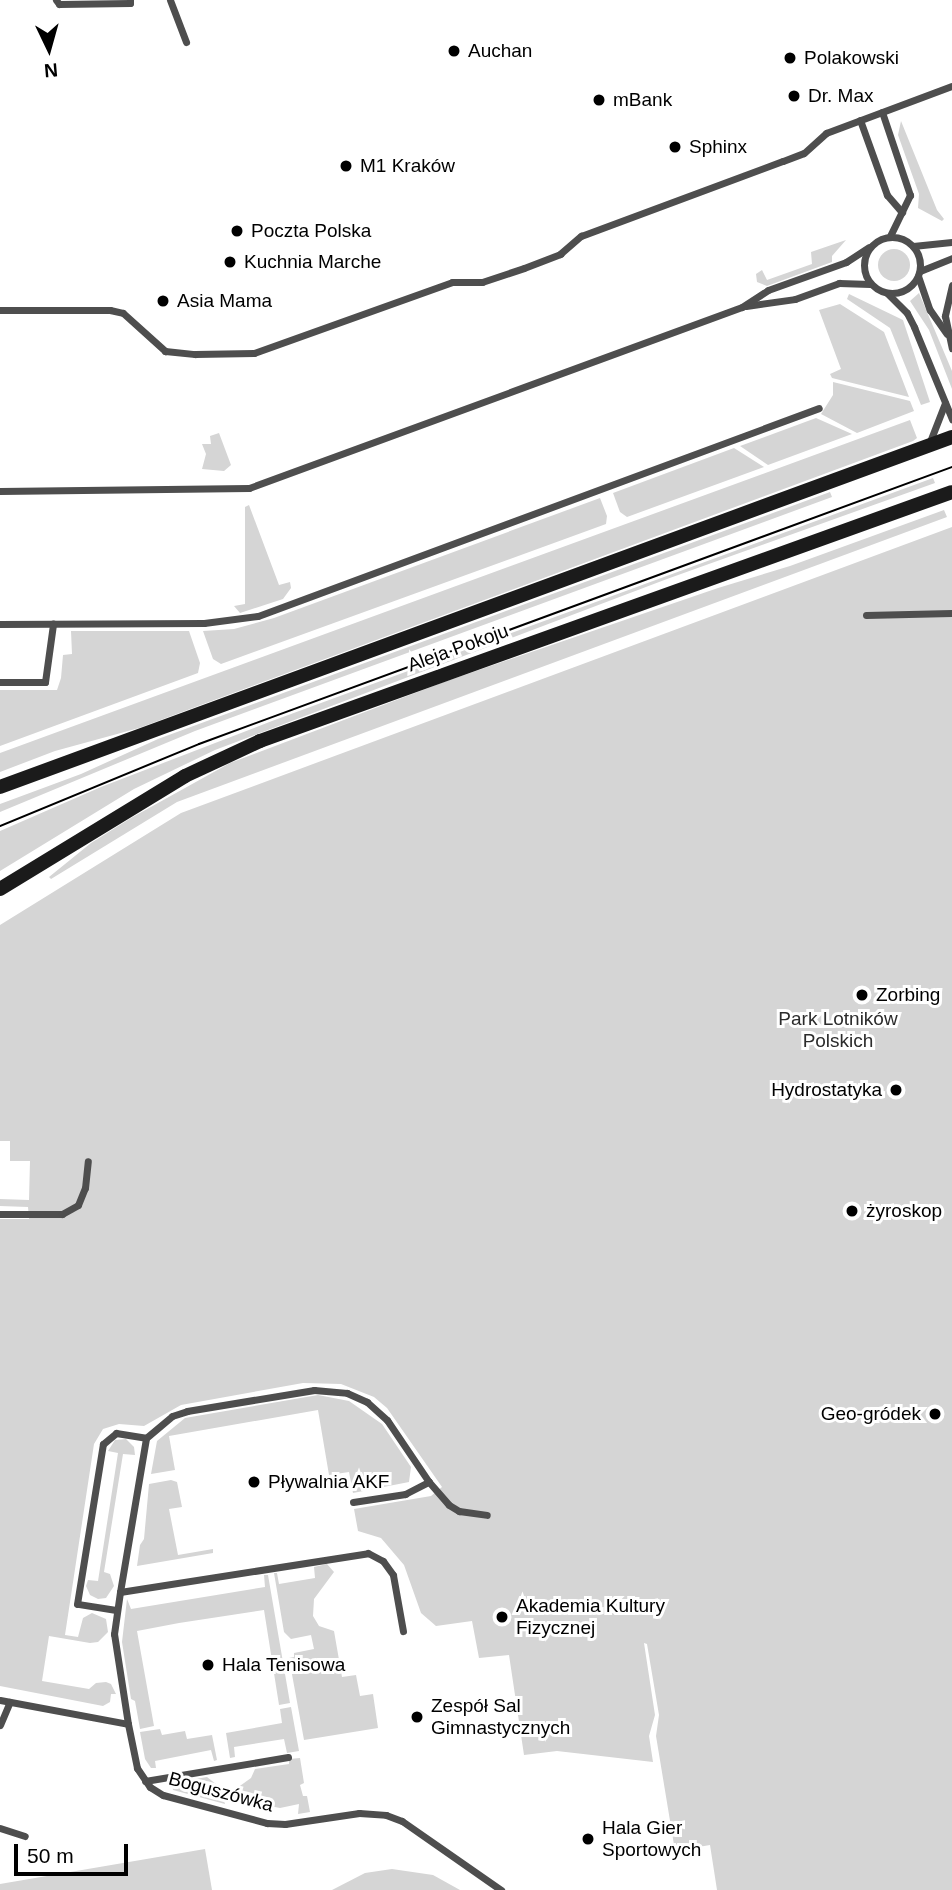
<!DOCTYPE html>
<html>
<head>
<meta charset="utf-8">
<style>
  body { margin:0 }
  #map { position:relative; width:952px; height:1890px; overflow:hidden; background:#fff; font-family:Arial,sans-serif }
  div>[style] { position:absolute }
  .green>* { inset:0; background:#d5d5d5 }
  .round { border-radius:50% }
  .lane>* { height:7px; margin:-3.5px; padding:0 3.5px; transform-origin:3.5px; border-radius:3.5px; background:#4e4e4e }
  .lane>.ring { margin:-3.5px; padding:0; box-sizing:content-box; background:none; border:7px solid #4e4e4e; border-radius:50% }
  .secondary>* { height:14px; margin:-7px; padding:0 7px; transform-origin:7px; border-radius:7px; background:#1b1b1b }
  .tram>* { height:2px; margin:-1px; padding:0 1px; transform-origin:1px; border-radius:1px; background:#000 }
  .dots>* { width:19px; height:19px; translate:-50% -50%; box-sizing:border-box; border:4px solid #fff; border-radius:50% }
  span { translate:-50% -50%; white-space:nowrap; text-align:center; line-height:1.15; -webkit-text-stroke:6px #fff; paint-order:stroke }
  .poi-label { font-size:19px; color:#000 }
  .left { translate:0 -50%; text-align:left }
  .right { translate:-100% -50%; text-align:right }
  .street-label { font-size:19px; color:#000 }
  .park-label { font-size:19px; color:#2c2c2c }
  .north { position:absolute; left:14px; top:14px; width:70px; height:70px; -webkit-text-stroke:5px #fff; paint-order:stroke; rotate:175deg; font-size:19px; font-weight:700; line-height:28px; text-align:center; color:#000 }
  .north::after { content:''; display:block; margin:auto; width:24px; height:32px; background:#000; clip-path:polygon(50% 0,100% 100%,50% 72%,0 100%) }
  .scale { position:absolute; left:14px; top:1844px; width:114px; height:32px; box-sizing:border-box; border:4px solid #000; border-top:0; padding-left:9px; font-size:21px; line-height:24px; white-space:nowrap; color:#000; -webkit-text-stroke:5px #fff; paint-order:stroke }
</style>
</head>
<body>
<div id="map">
  <div class="green">
    <div style="clip-path:polygon(901px 121px,937px 210px,944px 219px,942px 221px,918px 208px,919px 194px,898px 135px)"></div>
    <div style="clip-path:polygon(846px 240px,832px 256px,832px 262px,767px 286px,757px 282px,756px 274px,762px 270px,767px 280px,812px 264px,811px 252px)"></div>
    <div class="round" style="left:878px;top:249px;width:32px;height:32px"></div>
    <div style="clip-path:polygon(919px 293px,952px 371px,952px 389px,929px 330px,910px 301px)"></div>
    <div style="clip-path:polygon(849px 294px,903px 320px,930px 402px,921px 405px,890px 328px,847px 299px)"></div>
    <div style="clip-path:polygon(840px 304px,884px 332px,909px 397px,832px 378px,830px 374px,841px 369px,819px 310px)"></div>
    <div style="clip-path:polygon(833px 382px,910px 401px,914px 411px,857px 433px,821px 414px,833px 395px)"></div>
    <div style="clip-path:polygon(816px 418px,852px 434px,768px 465px,740px 446px)"></div>
    <div style="clip-path:polygon(910px 420px,917px 438px,913px 441px,139px 728px,55px 751px,0 772px,0 753px)"></div>
    <div style="clip-path:polygon(219px 433px,231px 465px,224px 471px,202px 469px,206px 454px,202px 444px,211px 444px,210px 436px)"></div>
    <div style="clip-path:polygon(734px 448px,764px 467px,627px 517px,620px 512px,613px 493px)"></div>
    <div style="clip-path:polygon(933px 478px,935px 483px,667px 579px,215px 750px,134px 789px,0 871px,0 831px,101px 787px,272px 721px)"></div>
    <div style="clip-path:polygon(830px 492px,832px 497px,195px 731px,0 812px,0 804px,81px 774px,158px 739px)"></div>
    <div style="clip-path:polygon(600px 498px,607px 516px,606px 524px,221px 664px,213px 659px,203px 631px,234px 629px,274px 618px)"></div>
    <div style="clip-path:polygon(249px 505px,279px 585px,290px 582px,291px 588px,283px 599px,240px 613px,234px 606px,245px 604px,245px 507px)"></div>
    <div style="clip-path:polygon(944px 510px,947px 517px,177px 802px,51px 879px,49px 877px,91px 843px,131px 818px,230px 763px,444px 682px,718px 588px,790px 566px)"></div>
    <div style="clip-path:polygon(952px 527px,952px 1890px,717px 1890px,710px 1845px,675px 1851px,656px 1736px,659px 1715px,647px 1644px,644px 1643px,655px 1715px,649px 1736px,653px 1762px,557px 1751px,524px 1755px,509px 1655px,479px 1658px,472px 1621px,436px 1626px,421px 1613px,404px 1565px,381px 1538px,358px 1531px,354px 1509px,431px 1496px,442px 1487px,387px 1408px,374px 1397px,341px 1384px,303px 1383px,181px 1405px,144px 1426px,119px 1424px,103px 1429px,94px 1444px,65px 1635px,78px 1637px,83px 1618px,92px 1613px,106px 1619px,108px 1632px,98px 1642px,90px 1643px,49px 1636px,42px 1681px,89px 1689px,96px 1683px,106px 1682px,111px 1684px,116px 1694px,111px 1694px,110px 1702px,103px 1706px,0 1686px,0 1219px,29px 1219px,28px 1207px,0 1206px,0 1199px,29px 1200px,30px 1161px,10px 1161px,10px 1141px,0 1141px,0 925px,181px 813px)"></div>
    <div style="clip-path:polygon(71px 631px,189px 631px,200px 663px,198px 673px,0 746px,0 690px,57px 690px,61px 678px,63px 655px,72px 654px)"></div>
    <div style="clip-path:polygon(318px 1395px,349px 1401px,382px 1424px,411px 1467px,409px 1482px,353px 1493px,349px 1472px,329px 1475px,318px 1410px,169px 1436px,175px 1470px,151px 1474px,157px 1441px,185px 1418px)"></div>
    <div style="clip-path:polygon(126px 1439px,134px 1447px,135px 1455px,123px 1454px,104px 1572px,110px 1574px,114px 1586px,106px 1598px,98px 1599px,90px 1595px,86px 1586px,88px 1580px,98px 1581px,118px 1453px,108px 1451px,115px 1440px)"></div>
    <div style="clip-path:polygon(171px 1480px,177px 1482px,182px 1507px,169px 1509px,178px 1555px,213px 1549px,213px 1553px,137px 1566px,140px 1545px,144px 1539px,149px 1484px)"></div>
    <div style="clip-path:polygon(327px 1564px,334px 1572px,314px 1599px,313px 1616px,319px 1626px,334px 1631px,342px 1677px,356px 1675px,360px 1696px,373px 1694px,378px 1728px,304px 1740px,289px 1658px,294px 1657px,294px 1653px,314px 1649px,311px 1635px,291px 1639px,284px 1632px,274px 1573px,277px 1573px,279px 1584px,315px 1578px,314px 1567px)"></div>
    <div style="clip-path:polygon(264px 1575px,268px 1575px,290px 1703px,279px 1705px,264px 1610px,179px 1623px,137px 1631px,154px 1726px,140px 1729px,135px 1701px,131px 1699px,122px 1642px,127px 1599px,131px 1609px,265px 1587px)"></div>
    <div style="clip-path:polygon(291px 1707px,299px 1751px,287px 1753px,284px 1739px,234px 1747px,235px 1757px,230px 1758px,226px 1733px,282px 1723px,280px 1709px)"></div>
    <div style="clip-path:polygon(160px 1729px,162px 1735px,185px 1731px,187px 1739px,212px 1735px,217px 1760px,214px 1761px,211px 1750px,155px 1761px,156px 1768px,151px 1768px,145px 1759px,140px 1732px)"></div>
    <div style="clip-path:polygon(300px 1758px,304px 1783px,300px 1785px,303px 1796px,307px 1796px,310px 1812px,298px 1814px,299px 1804px,280px 1808px,238px 1800px,237px 1788px,251px 1778px,255px 1769px,289px 1764px,289px 1759px)"></div>
    <div style="clip-path:polygon(207px 1777px,221px 1788px,225px 1804px,173px 1790px,172px 1783px)"></div>
    <div style="clip-path:polygon(205px 1849px,212px 1890px,0 1890px,0 1884px)"></div>
    <div style="clip-path:polygon(392px 1869px,433px 1875px,460px 1890px,332px 1890px,365px 1873px)"></div>
  </div>
  <div class="lane">
    <div style="left:56px;top:0;width:5px;rotate:53deg"></div>
    <div style="left:59px;top:4px;width:71px;rotate:-0.8deg"></div>
    <div style="left:130px;top:3px;width:3px;rotate:-90deg"></div>
    <div style="left:170px;top:0;width:45px;rotate:69.1deg"></div>
    <div style="left:882px;top:112px;width:88px;rotate:71.4deg"></div>
    <div style="left:910px;top:195px;width:46px;rotate:116deg"></div>
    <div style="left:860px;top:120px;width:80px;rotate:70.2deg"></div>
    <div style="left:887px;top:195px;width:23px;rotate:49deg"></div>
    <div class="ring" style="left:864px;top:237px;width:49px;height:49px"></div>
    <div style="left:913px;top:246px;width:39px;rotate:-6deg"></div>
    <div style="left:920px;top:271px;width:35px;rotate:-22deg"></div>
    <div style="left:918px;top:276px;width:36px;rotate:71deg"></div>
    <div style="left:930px;top:310px;width:29px;rotate:55deg"></div>
    <div style="left:952px;top:285px;width:32px;rotate:103deg"></div>
    <div style="left:945px;top:316px;width:33px;rotate:78deg"></div>
    <div style="left:887px;top:293px;width:28px;rotate:45deg"></div>
    <div style="left:907px;top:313px;width:16px;rotate:63deg"></div>
    <div style="left:914px;top:327px;width:100px;rotate:67.6deg"></div>
    <div style="left:746px;top:306px;width:49px;rotate:-8.1deg"></div>
    <div style="left:795px;top:299px;width:47px;rotate:-20deg"></div>
    <div style="left:839px;top:283px;width:31px;rotate:2deg"></div>
    <div style="left:0;top:310px;width:110px"></div>
    <div style="left:110px;top:310px;width:13px;rotate:13deg"></div>
    <div style="left:123px;top:313px;width:57px;rotate:42.1deg"></div>
    <div style="left:165px;top:351px;width:30px;rotate:6deg"></div>
    <div style="left:195px;top:354px;width:59px;rotate:-1deg"></div>
    <div style="left:254px;top:353px;width:210px;rotate:-19.7deg"></div>
    <div style="left:452px;top:282px;width:30px"></div>
    <div style="left:482px;top:282px;width:44px;rotate:-18.4deg"></div>
    <div style="left:524px;top:268px;width:39px;rotate:-21deg"></div>
    <div style="left:560px;top:254px;width:28px;rotate:-41deg"></div>
    <div style="left:581px;top:236px;width:215px;rotate:-20.4deg"></div>
    <div style="left:783px;top:161px;width:22px;rotate:-21deg"></div>
    <div style="left:804px;top:153px;width:30px;rotate:-42deg"></div>
    <div style="left:826px;top:133px;width:134px;rotate:-20.5deg"></div>
    <div style="left:929px;top:444px;width:44px;rotate:-68.7deg"></div>
    <div style="left:0;top:491px;width:249px;rotate:-0.7deg"></div>
    <div style="left:249px;top:488px;width:525px;rotate:-20.16deg"></div>
    <div style="left:742px;top:307px;width:31px;rotate:-33deg"></div>
    <div style="left:768px;top:290px;width:83px;rotate:-19.7deg"></div>
    <div style="left:846px;top:262px;width:27px;rotate:-33deg"></div>
    <div style="left:866px;top:615px;width:86px;rotate:-1.3deg"></div>
    <div style="left:0;top:624px;width:204px;rotate:-0.3deg"></div>
    <div style="left:204px;top:623px;width:54px;rotate:-7.4deg"></div>
    <div style="left:258px;top:616px;width:598px;rotate:-20.34deg"></div>
    <div style="left:0;top:682px;width:45px"></div>
    <div style="left:45px;top:682px;width:59px;rotate:-82.1deg"></div>
    <div style="left:0;top:1214px;width:62px"></div>
    <div style="left:62px;top:1214px;width:18px;rotate:-29deg"></div>
    <div style="left:78px;top:1205px;width:18px;rotate:-68deg"></div>
    <div style="left:85px;top:1188px;width:27px;rotate:-84deg"></div>
    <div style="left:353px;top:1502px;width:53px;rotate:-8.7deg"></div>
    <div style="left:405px;top:1494px;width:27px;rotate:-27deg"></div>
    <div style="left:120px;top:1592px;width:156px;rotate:-80.4deg"></div>
    <div style="left:116px;top:1610px;width:39px;rotate:-171deg"></div>
    <div style="left:77px;top:1604px;width:162px;rotate:-80.8deg"></div>
    <div style="left:103px;top:1444px;width:17px;rotate:-40deg"></div>
    <div style="left:116px;top:1433px;width:30px;rotate:9deg"></div>
    <div style="left:146px;top:1438px;width:34px;rotate:-40deg"></div>
    <div style="left:172px;top:1416px;width:16px;rotate:-18deg"></div>
    <div style="left:187px;top:1411px;width:129px;rotate:-9.4deg"></div>
    <div style="left:314px;top:1390px;width:33px;rotate:5deg"></div>
    <div style="left:347px;top:1393px;width:22px;rotate:24deg"></div>
    <div style="left:367px;top:1402px;width:27px;rotate:42deg"></div>
    <div style="left:387px;top:1420px;width:75px;rotate:55.9deg"></div>
    <div style="left:429px;top:1482px;width:30px;rotate:49deg"></div>
    <div style="left:449px;top:1505px;width:12px;rotate:31deg"></div>
    <div style="left:459px;top:1511px;width:28px;rotate:8deg"></div>
    <div style="left:0;top:1700px;width:130px;rotate:10.6deg"></div>
    <div style="left:128px;top:1724px;width:45px;rotate:78.4deg"></div>
    <div style="left:137px;top:1768px;width:23px;rotate:56deg"></div>
    <div style="left:150px;top:1787px;width:15px;rotate:32deg"></div>
    <div style="left:163px;top:1795px;width:108px;rotate:15.1deg"></div>
    <div style="left:267px;top:1823px;width:18px;rotate:3deg"></div>
    <div style="left:285px;top:1824px;width:75px;rotate:-8.5deg"></div>
    <div style="left:359px;top:1813px;width:27px;rotate:4deg"></div>
    <div style="left:386px;top:1815px;width:17px;rotate:21deg"></div>
    <div style="left:402px;top:1821px;width:121px;rotate:34.9deg"></div>
    <div style="left:128px;top:1724px;width:91px;rotate:-98.8deg"></div>
    <div style="left:114px;top:1634px;width:42px;rotate:-81.9deg"></div>
    <div style="left:120px;top:1592px;width:251px;rotate:-8.9deg"></div>
    <div style="left:368px;top:1553px;width:17px;rotate:28deg"></div>
    <div style="left:383px;top:1561px;width:17px;rotate:54deg"></div>
    <div style="left:393px;top:1575px;width:57px;rotate:79.9deg"></div>
    <div style="left:0;top:1725px;width:25px;rotate:-67deg"></div>
    <div style="left:145px;top:1781px;width:145px;rotate:-9.5deg"></div>
    <div style="left:0;top:1828px;width:26px;rotate:18deg"></div>
  </div>
  <div class="secondary">
    <div style="left:0;top:787px;width:1014px;rotate:-20.19deg"></div>
    <div style="left:0;top:889px;width:217px;rotate:-31.4deg"></div>
    <div style="left:185px;top:776px;width:83px;rotate:-25deg"></div>
    <div style="left:260px;top:741px;width:735px;rotate:-19.79deg"></div>
  </div>
  <div class="tram">
    <div style="left:0;top:826px;width:215px;rotate:-22.4deg"></div>
    <div style="left:199px;top:744px;width:802px;rotate:-20.2deg"></div>
  </div>
  <div class="dots">
    <div style="left:454px;top:51px;background:#000"></div>
    <div style="left:790px;top:58px;background:#000"></div>
    <div style="left:794px;top:96px;background:#000"></div>
    <div style="left:599px;top:100px;background:#000"></div>
    <div style="left:675px;top:147px;background:#000"></div>
    <div style="left:346px;top:166px;background:#000"></div>
    <div style="left:237px;top:231px;background:#000"></div>
    <div style="left:230px;top:262px;background:#000"></div>
    <div style="left:163px;top:301px;background:#000"></div>
    <div style="left:862px;top:995px;background:#000"></div>
    <div style="left:896px;top:1090px;background:#000"></div>
    <div style="left:852px;top:1211px;background:#000"></div>
    <div style="left:935px;top:1414px;background:#000"></div>
    <div style="left:254px;top:1482px;background:#000"></div>
    <div style="left:502px;top:1617px;background:#000"></div>
    <div style="left:208px;top:1665px;background:#000"></div>
    <div style="left:417px;top:1717px;background:#000"></div>
    <div style="left:588px;top:1839px;background:#000"></div>
  </div>
  <div class="poi-label">
    <span class="left" style="left:468px;top:51px">Auchan</span>
    <span class="left" style="left:804px;top:58px">Polakowski</span>
    <span class="left" style="left:808px;top:96px">Dr. Max</span>
    <span class="left" style="left:613px;top:100px">mBank</span>
    <span class="left" style="left:689px;top:147px">Sphinx</span>
    <span class="left" style="left:360px;top:166px">M1 Kraków</span>
    <span class="left" style="left:251px;top:231px">Poczta Polska</span>
    <span class="left" style="left:244px;top:262px">Kuchnia Marche</span>
    <span class="left" style="left:177px;top:301px">Asia Mama</span>
    <span class="left" style="left:876px;top:995px">Zorbing</span>
    <span class="right" style="left:882px;top:1090px">Hydrostatyka</span>
    <span class="left" style="left:866px;top:1211px">żyroskop</span>
    <span class="right" style="left:921px;top:1414px">Geo-gródek</span>
    <span class="left" style="left:268px;top:1482px">Pływalnia AKF</span>
    <span class="left" style="left:516px;top:1617px">Akademia Kultury<br>Fizycznej</span>
    <span class="left" style="left:222px;top:1665px">Hala Tenisowa</span>
    <span class="left" style="left:431px;top:1717px">Zespół Sal<br>Gimnastycznych</span>
    <span class="left" style="left:602px;top:1839px">Hala Gier<br>Sportowych</span>
  </div>
  <div class="street-label">
    <span style="left:458px;top:648px;rotate:-20deg">Aleja Pokoju</span>
    <span style="left:221px;top:1792px;rotate:15deg">Boguszówka</span>
  </div>
  <div class="park-label">
    <span style="left:838px;top:1030px">Park Lotników<br>Polskich</span>
  </div>
  <div class="north">N</div>
  <div class="scale">50 m</div>
</div>
</body>
</html>
